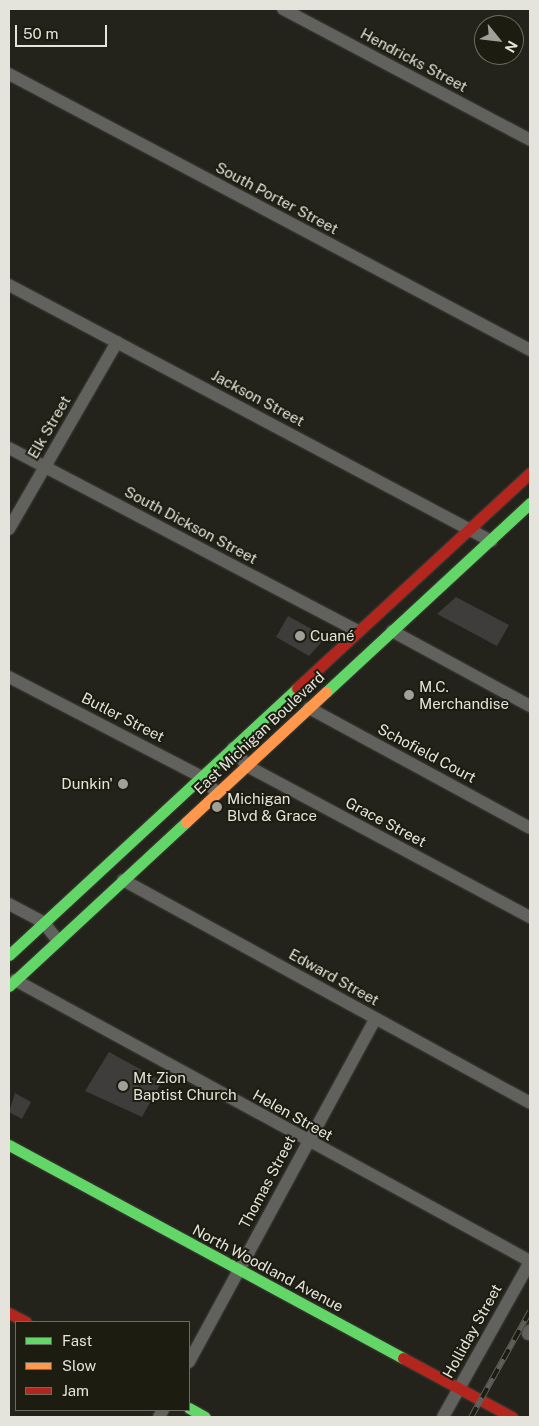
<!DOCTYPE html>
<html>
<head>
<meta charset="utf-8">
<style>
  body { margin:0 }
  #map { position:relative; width:539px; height:1426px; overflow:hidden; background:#23231c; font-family:"Public Sans",sans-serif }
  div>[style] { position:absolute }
  .building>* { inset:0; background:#3e3d3c }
  .roads { filter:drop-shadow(0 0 1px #3f3f3a) drop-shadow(0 0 1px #3f3f3a) }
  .street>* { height:12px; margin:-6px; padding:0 6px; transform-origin:6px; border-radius:6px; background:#61615d }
  .fast>* { height:11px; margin:-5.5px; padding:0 5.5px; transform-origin:5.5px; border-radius:5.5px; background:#63d668 }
  .slow>* { height:11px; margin:-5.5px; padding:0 5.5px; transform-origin:5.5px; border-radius:5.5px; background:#ff974d }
  .jam>* { height:11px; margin:-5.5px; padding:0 5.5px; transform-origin:5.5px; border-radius:5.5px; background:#b3261e }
  .rail>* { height:5.5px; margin-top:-2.75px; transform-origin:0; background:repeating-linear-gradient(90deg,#1c1c10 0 11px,#5f5f59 0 22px); box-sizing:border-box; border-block:1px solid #5f5f59 }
  .dots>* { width:14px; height:14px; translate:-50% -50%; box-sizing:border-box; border:2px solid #1c1c10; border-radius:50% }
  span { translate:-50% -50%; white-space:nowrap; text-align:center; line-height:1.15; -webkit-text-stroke:4px #1c1c10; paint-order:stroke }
  .street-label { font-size:15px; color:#e4e4dc }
  .poi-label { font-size:15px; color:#e4e4dc }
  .left { translate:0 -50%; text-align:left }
  .right { translate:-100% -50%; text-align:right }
  .frame { position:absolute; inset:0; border:10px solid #e4e4dc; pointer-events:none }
  .legend { position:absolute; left:15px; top:1321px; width:175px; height:90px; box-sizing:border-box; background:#1c1c10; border:1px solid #6c6c62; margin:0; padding:6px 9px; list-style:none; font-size:15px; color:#e4e4dc }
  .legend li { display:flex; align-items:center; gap:10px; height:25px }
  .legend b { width:25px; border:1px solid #6c6c62 }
  .north { position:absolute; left:474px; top:15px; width:50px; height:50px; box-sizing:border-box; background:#1c1c10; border:1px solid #6c6c62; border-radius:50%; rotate:119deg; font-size:14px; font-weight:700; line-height:20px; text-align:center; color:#e4e4dc }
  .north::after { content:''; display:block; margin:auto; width:18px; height:22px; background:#a0a099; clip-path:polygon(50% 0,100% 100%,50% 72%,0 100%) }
  .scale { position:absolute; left:15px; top:25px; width:92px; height:22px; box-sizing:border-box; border:2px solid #e4e4dc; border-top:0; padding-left:6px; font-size:15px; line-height:18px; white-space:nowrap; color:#e4e4dc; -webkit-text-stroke:4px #1c1c10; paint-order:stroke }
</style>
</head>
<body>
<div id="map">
  <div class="building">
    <div style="clip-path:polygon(456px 597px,509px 625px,497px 646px,437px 614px)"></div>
    <div style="clip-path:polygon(288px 616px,326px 637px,309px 656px,276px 637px)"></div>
    <div style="clip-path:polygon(109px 1052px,162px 1081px,142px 1117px,85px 1091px)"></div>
    <div style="clip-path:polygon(15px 1093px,31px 1102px,22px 1119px,9px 1112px)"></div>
  </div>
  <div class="roads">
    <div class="street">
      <div style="left:283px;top:9px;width:280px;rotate:27.9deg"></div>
      <div style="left:9px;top:74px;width:590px;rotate:27.91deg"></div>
      <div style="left:9px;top:285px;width:546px;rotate:27.97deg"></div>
      <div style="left:9px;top:448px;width:394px;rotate:27.7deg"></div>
      <div style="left:9px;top:529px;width:216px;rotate:-60deg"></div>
      <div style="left:392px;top:631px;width:157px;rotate:28.5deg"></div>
      <div style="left:9px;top:677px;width:217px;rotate:27.4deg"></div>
      <div style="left:202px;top:777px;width:22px;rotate:47deg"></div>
      <div style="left:309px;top:708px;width:251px;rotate:28.5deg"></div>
      <div style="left:233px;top:748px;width:23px;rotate:52deg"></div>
      <div style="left:247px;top:766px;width:321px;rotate:28.1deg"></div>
      <div style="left:123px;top:880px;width:464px;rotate:28.7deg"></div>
      <div style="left:9px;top:904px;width:40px;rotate:28deg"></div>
      <div style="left:44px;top:923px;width:23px;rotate:52deg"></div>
      <div style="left:15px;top:980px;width:587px;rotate:28.62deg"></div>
      <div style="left:528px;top:1334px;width:4px;rotate:-63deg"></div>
      <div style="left:189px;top:1362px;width:390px;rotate:-61.5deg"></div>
      <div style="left:159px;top:1417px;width:8px;rotate:-60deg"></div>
      <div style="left:443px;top:1417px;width:178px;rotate:-60.7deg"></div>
    </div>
    <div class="fast">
      <div style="left:326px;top:692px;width:278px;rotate:-42.8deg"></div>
      <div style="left:9px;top:955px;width:393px;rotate:-42.8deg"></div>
      <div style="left:9px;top:986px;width:241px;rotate:-42.8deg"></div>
      <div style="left:9px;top:1145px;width:448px;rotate:28.4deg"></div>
      <div style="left:189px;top:1408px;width:18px;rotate:29deg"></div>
    </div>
    <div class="slow">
      <div style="left:186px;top:822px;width:191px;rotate:-42.9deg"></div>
    </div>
    <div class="jam">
      <div style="left:297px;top:688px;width:317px;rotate:-42.7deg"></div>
      <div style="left:9px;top:1313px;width:19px;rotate:28deg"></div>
      <div style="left:403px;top:1358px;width:124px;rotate:28.4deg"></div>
    </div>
  </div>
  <div class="rail">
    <div style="left:471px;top:1417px;width:121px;rotate:-60.9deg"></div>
  </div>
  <div class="dots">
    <div style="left:300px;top:636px;background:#a0a099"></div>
    <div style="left:409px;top:695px;background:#a0a099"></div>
    <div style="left:123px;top:784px;background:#a0a099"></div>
    <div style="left:217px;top:807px;background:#a0a099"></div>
    <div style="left:123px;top:1086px;background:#a0a099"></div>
  </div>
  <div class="street-label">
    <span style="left:414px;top:60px;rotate:28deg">Hendricks Street</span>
    <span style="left:277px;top:198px;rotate:28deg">South Porter Street</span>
    <span style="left:258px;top:398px;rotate:28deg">Jackson Street</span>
    <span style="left:49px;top:427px;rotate:-60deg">Elk Street</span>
    <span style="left:191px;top:525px;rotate:28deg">South Dickson Street</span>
    <span style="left:123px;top:717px;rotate:27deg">Butler Street</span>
    <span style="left:259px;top:733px;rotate:-43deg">East Michigan Boulevard</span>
    <span style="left:427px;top:753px;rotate:28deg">Schofield Court</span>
    <span style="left:386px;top:822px;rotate:28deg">Grace Street</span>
    <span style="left:334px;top:977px;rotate:29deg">Edward Street</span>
    <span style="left:293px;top:1115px;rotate:29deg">Helen Street</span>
    <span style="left:267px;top:1182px;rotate:-62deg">Thomas Street</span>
    <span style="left:268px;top:1268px;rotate:28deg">North Woodland Avenue</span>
    <span style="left:472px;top:1331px;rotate:-61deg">Holliday Street</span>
  </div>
  <div class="poi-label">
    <span class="left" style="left:310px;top:636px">Cuané</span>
    <span class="left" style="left:419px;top:695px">M.C.<br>Merchandise</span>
    <span class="right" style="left:113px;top:784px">Dunkin'</span>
    <span class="left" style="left:227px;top:807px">Michigan<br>Blvd &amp; Grace</span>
    <span class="left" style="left:133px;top:1086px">Mt Zion<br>Baptist Church</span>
  </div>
  <div class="frame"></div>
  <ul class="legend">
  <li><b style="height:6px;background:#63d668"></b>Fast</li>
  <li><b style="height:6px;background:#ff974d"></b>Slow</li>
  <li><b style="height:6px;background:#b3261e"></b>Jam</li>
  </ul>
  <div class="north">N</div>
  <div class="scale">50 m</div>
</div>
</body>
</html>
